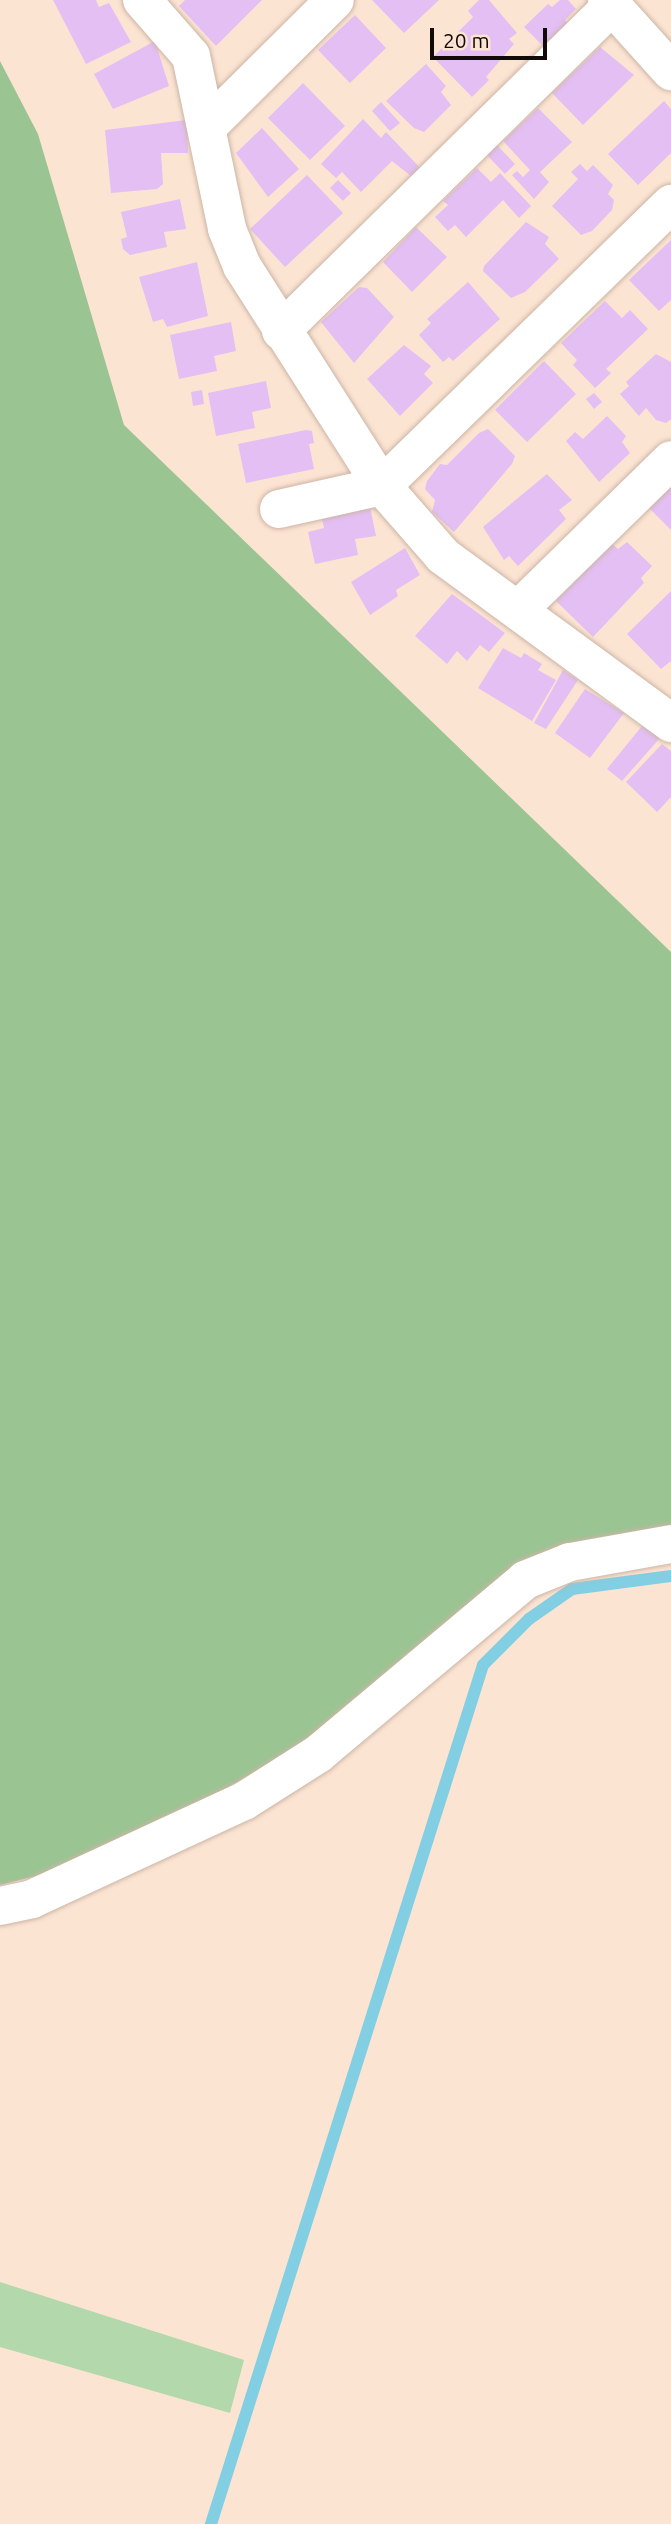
<!DOCTYPE html>
<html>
<head>
<meta charset="utf-8">
<style>
  body { margin:0 }
  #map { position:relative; width:671px; height:2524px; overflow:hidden; background:#fce4d3; font-family:Ubuntu,sans-serif }
  div>[style] { position:absolute }
  .green>* { inset:0; background:#b3d8ab }
  .forest>* { inset:0; background:#9bc493 }
  .stream>* { height:12px; margin:-6px; padding:0 6px; transform-origin:6px; border-radius:6px; background:#82cee3 }
  .building>* { inset:0; background:#e3bff3 }
  .roads { filter:drop-shadow(0 0 2px #ccb5a5) drop-shadow(0 0 2px #ccb5a5) }
  .minor>* { height:38px; margin:-19px; padding:0 19px; transform-origin:19px; border-radius:19px; background:#fff }
  span { translate:-50% -50%; white-space:nowrap; text-align:center; line-height:1.15; -webkit-text-stroke:7px #fce4d3; paint-order:stroke }
  .scale { position:absolute; left:430px; top:28px; width:117px; height:32px; box-sizing:border-box; border:4px solid #120a06; border-top:0; padding-left:9px; font-size:21px; line-height:24px; white-space:nowrap; color:#120a06; -webkit-text-stroke:5px #fce4d3; paint-order:stroke }
</style>
</head>
<body>
<div id="map">
  <div class="green">
    <div style="clip-path:polygon(0 2282px,244px 2360px,230px 2413px,0 2347px)"></div>
  </div>
  <div class="forest">
    <div style="clip-path:polygon(0 61px,38px 134px,124px 425px,671px 952px,671px 1527px,535px 1555px,306px 1742px,206px 1800px,44px 1874px,0 1885px)"></div>
  </div>
  <div class="stream">
    <div style="left:211px;top:2524px;width:901px;rotate:-72.43deg"></div>
    <div style="left:483px;top:1665px;width:65px;rotate:-45deg"></div>
    <div style="left:529px;top:1619px;width:52px;rotate:-34.9deg"></div>
    <div style="left:572px;top:1589px;width:100px;rotate:-7.5deg"></div>
  </div>
  <div class="building">
    <div style="clip-path:polygon(53px 0,96px 0,99px 7px,109px 3px,131px 42px,86px 64px)"></div>
    <div style="clip-path:polygon(185px 0,262px 0,216px 46px,179px 6px)"></div>
    <div style="clip-path:polygon(372px 0,439px 0,404px 33px)"></div>
    <div style="clip-path:polygon(479px 0,489px 0,517px 33px,509px 39px,514px 44px,486px 77px,489px 80px,472px 97px,433px 57px,473px 17px,468px 11px)"></div>
    <div style="clip-path:polygon(560px 0,568px 0,576px 9px,565px 20px,569px 25px,545px 48px,524px 27px,548px 4px,552px 7px)"></div>
    <div style="clip-path:polygon(355px 15px,386px 48px,350px 83px,318px 50px)"></div>
    <div style="clip-path:polygon(155px 41px,169px 86px,113px 109px,94px 74px)"></div>
    <div style="clip-path:polygon(600px 47px,634px 75px,583px 125px,552px 93px)"></div>
    <div style="clip-path:polygon(426px 64px,446px 86px,441px 92px,451px 105px,424px 132px,414px 128px,386px 101px)"></div>
    <div style="clip-path:polygon(303px 83px,345px 126px,310px 160px,268px 118px)"></div>
    <div style="clip-path:polygon(664px 101px,671px 109px,671px 153px,638px 185px,608px 154px)"></div>
    <div style="clip-path:polygon(381px 102px,400px 123px,390px 131px,372px 111px)"></div>
    <div style="clip-path:polygon(538px 108px,572px 142px,540px 172px,549px 182px,534px 199px,512px 175px,517px 171px,523px 177px,530px 170px,503px 141px)"></div>
    <div style="clip-path:polygon(363px 119px,381px 138px,386px 132px,426px 174px,416px 180px,392px 161px,361px 192px,342px 172px,336px 178px,321px 164px)"></div>
    <div style="clip-path:polygon(187px 120px,188px 153px,161px 153px,163px 184px,157px 189px,111px 193px,105px 130px)"></div>
    <div style="clip-path:polygon(262px 128px,299px 169px,268px 197px,236px 153px)"></div>
    <div style="clip-path:polygon(495px 143px,515px 164px,505px 174px,485px 153px)"></div>
    <div style="clip-path:polygon(580px 164px,587px 171px,593px 165px,613px 185px,608px 194px,614px 200px,612px 210px,592px 231px,581px 235px,552px 206px,578px 179px,571px 172px)"></div>
    <div style="clip-path:polygon(477px 168px,491px 182px,500px 173px,531px 206px,519px 218px,503px 200px,466px 237px,455px 225px,448px 231px,435px 217px,448px 205px,443px 201px)"></div>
    <div style="clip-path:polygon(307px 175px,343px 213px,285px 267px,250px 229px)"></div>
    <div style="clip-path:polygon(338px 180px,351px 193px,343px 201px,330px 188px)"></div>
    <div style="clip-path:polygon(180px 199px,186px 229px,164px 232px,167px 247px,130px 255px,123px 249px,121px 239px,127px 237px,121px 212px)"></div>
    <div style="clip-path:polygon(526px 222px,549px 237px,545px 244px,559px 259px,525px 292px,511px 298px,483px 271px,484px 266px)"></div>
    <div style="clip-path:polygon(416px 227px,447px 257px,412px 292px,383px 262px)"></div>
    <div style="clip-path:polygon(671px 240px,671px 300px,659px 311px,629px 280px)"></div>
    <div style="clip-path:polygon(197px 262px,208px 316px,167px 327px,163px 319px,153px 322px,139px 277px)"></div>
    <div style="clip-path:polygon(468px 282px,500px 319px,453px 361px,449px 357px,443px 362px,419px 335px,431px 323px,427px 319px)"></div>
    <div style="clip-path:polygon(359px 287px,367px 288px,394px 317px,354px 363px,321px 322px)"></div>
    <div style="clip-path:polygon(605px 301px,622px 318px,630px 310px,648px 329px,606px 369px,611px 373px,595px 388px,573px 365px,577px 360px,561px 343px)"></div>
    <div style="clip-path:polygon(231px 322px,236px 351px,214px 356px,217px 371px,179px 379px,170px 335px)"></div>
    <div style="clip-path:polygon(404px 345px,431px 366px,424px 374px,433px 383px,400px 416px,367px 379px)"></div>
    <div style="clip-path:polygon(656px 354px,671px 362px,671px 419px,666px 423px,656px 420px,646px 408px,639px 416px,620px 394px,629px 386px,626px 382px)"></div>
    <div style="clip-path:polygon(544px 361px,576px 394px,527px 442px,495px 410px)"></div>
    <div style="clip-path:polygon(266px 381px,271px 408px,252px 412px,255px 428px,216px 436px,208px 393px)"></div>
    <div style="clip-path:polygon(202px 390px,204px 404px,193px 406px,191px 392px)"></div>
    <div style="clip-path:polygon(594px 393px,602px 402px,594px 409px,586px 399px)"></div>
    <div style="clip-path:polygon(607px 416px,626px 436px,622px 442px,630px 453px,599px 482px,566px 441px,575px 432px,583px 439px)"></div>
    <div style="clip-path:polygon(488px 429px,515px 456px,512px 464px,454px 532px,432px 512px,435px 500px,425px 489px,427px 481px,440px 464px,447px 465px,479px 433px)"></div>
    <div style="clip-path:polygon(306px 430px,312px 431px,314px 443px,309px 444px,314px 469px,246px 483px,238px 444px)"></div>
    <div style="clip-path:polygon(547px 474px,572px 500px,559px 510px,566px 519px,518px 566px,509px 556px,504px 560px,483px 527px)"></div>
    <div style="clip-path:polygon(671px 485px,671px 530px,648px 507px)"></div>
    <div style="clip-path:polygon(370px 507px,376px 536px,355px 539px,358px 555px,315px 564px,308px 532px,324px 528px,322px 519px)"></div>
    <div style="clip-path:polygon(627px 542px,652px 566px,641px 578px,644px 583px,593px 637px,556px 601px,611px 543px,618px 549px)"></div>
    <div style="clip-path:polygon(405px 548px,420px 575px,396px 590px,398px 596px,370px 615px,351px 582px)"></div>
    <div style="clip-path:polygon(671px 591px,671px 661px,661px 669px,627px 634px)"></div>
    <div style="clip-path:polygon(452px 594px,505px 633px,489px 652px,480px 645px,467px 661px,457px 651px,447px 664px,415px 636px)"></div>
    <div style="clip-path:polygon(503px 648px,521px 658px,524px 653px,542px 664px,538px 670px,556px 680px,532px 721px,478px 688px)"></div>
    <div style="clip-path:polygon(563px 670px,578px 680px,546px 729px,534px 723px)"></div>
    <div style="clip-path:polygon(585px 689px,624px 713px,590px 758px,555px 733px)"></div>
    <div style="clip-path:polygon(642px 726px,660px 738px,622px 781px,607px 769px)"></div>
    <div style="clip-path:polygon(662px 744px,671px 751px,671px 797px,657px 812px,626px 782px)"></div>
  </div>
  <div class="roads">
    <div class="minor">
      <div style="left:142px;top:0;width:74px;rotate:48.8deg"></div>
      <div style="left:191px;top:56px;width:177px;rotate:78.2deg"></div>
      <div style="left:227px;top:229px;width:40px;rotate:68deg"></div>
      <div style="left:242px;top:266px;width:261px;rotate:57.5deg"></div>
      <div style="left:382px;top:486px;width:93px;rotate:48.9deg"></div>
      <div style="left:443px;top:556px;width:283px;rotate:36.2deg"></div>
      <div style="left:607px;top:0;width:96px;rotate:48deg"></div>
      <div style="left:207px;top:127px;width:180px;rotate:-44.8deg"></div>
      <div style="left:281px;top:331px;width:464px;rotate:-44.5deg"></div>
      <div style="left:279px;top:509px;width:106px;rotate:-12.6deg"></div>
      <div style="left:382px;top:486px;width:404px;rotate:-44.3deg"></div>
      <div style="left:518px;top:610px;width:214px;rotate:-44.4deg"></div>
      <div style="left:0;top:1906px;width:33px;rotate:-12deg"></div>
      <div style="left:32px;top:1899px;width:234px;rotate:-24.8deg"></div>
      <div style="left:244px;top:1801px;width:88px;rotate:-32.4deg"></div>
      <div style="left:318px;top:1754px;width:270px;rotate:-40deg"></div>
      <div style="left:525px;top:1580px;width:48px;rotate:-21.8deg"></div>
      <div style="left:570px;top:1562px;width:103px;rotate:-10.1deg"></div>
    </div>
  </div>
  <div class="scale">20 m</div>
</div>
</body>
</html>
